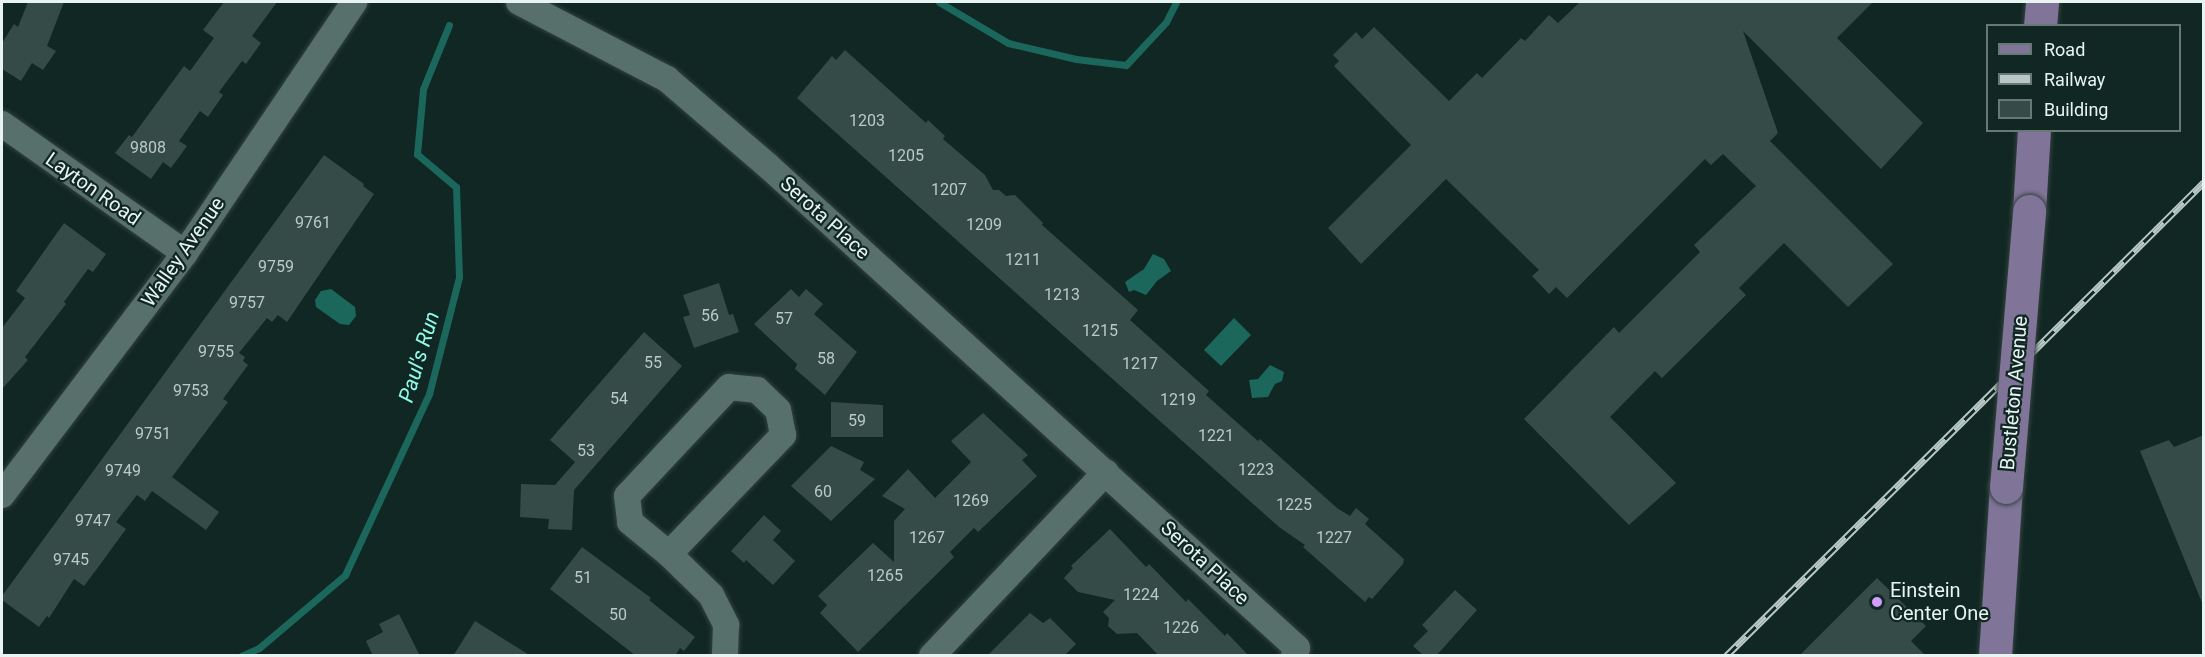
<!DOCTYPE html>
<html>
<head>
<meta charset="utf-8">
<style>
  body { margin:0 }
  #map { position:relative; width:2205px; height:657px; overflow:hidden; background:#112723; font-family:Roboto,sans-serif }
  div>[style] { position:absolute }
  .water>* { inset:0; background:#1b675c }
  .stream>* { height:7px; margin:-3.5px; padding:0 3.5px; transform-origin:3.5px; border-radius:3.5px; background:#1b675c }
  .building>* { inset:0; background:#344b47 }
  .roads { filter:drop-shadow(0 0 2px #33423f) drop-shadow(0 0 2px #33423f) }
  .minor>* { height:26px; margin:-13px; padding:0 13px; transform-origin:13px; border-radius:13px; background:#58706b }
  .major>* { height:33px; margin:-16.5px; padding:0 16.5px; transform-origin:16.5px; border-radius:16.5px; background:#807499 }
  .rail>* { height:7px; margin-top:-3.5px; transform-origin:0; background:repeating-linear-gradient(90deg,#112723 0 14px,#b9c8c4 0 28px); box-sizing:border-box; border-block:2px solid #b9c8c4 }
  .bridges { filter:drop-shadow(0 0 2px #33423f) drop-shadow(0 0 2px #33423f) }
  .major-bridge>* { height:33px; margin:-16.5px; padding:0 16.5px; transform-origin:16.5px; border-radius:16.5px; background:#807499 }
  .dots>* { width:16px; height:16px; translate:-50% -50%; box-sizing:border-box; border:3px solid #112723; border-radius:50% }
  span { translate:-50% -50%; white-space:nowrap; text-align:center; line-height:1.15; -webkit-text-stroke:4.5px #112723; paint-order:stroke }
  .number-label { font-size:16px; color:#bacac6 }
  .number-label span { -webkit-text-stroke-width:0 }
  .street-label { font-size:20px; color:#e7f4f1 }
  .poi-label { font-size:20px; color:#e7f4f1 }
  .left { translate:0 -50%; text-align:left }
  .water-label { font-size:21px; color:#8ffbe9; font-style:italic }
  .frame { position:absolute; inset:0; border:3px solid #e7f4f1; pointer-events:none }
  .legend { position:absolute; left:1986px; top:24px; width:195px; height:108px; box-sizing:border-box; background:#112723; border:2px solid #677975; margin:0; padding:8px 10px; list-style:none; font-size:18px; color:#e7f4f1 }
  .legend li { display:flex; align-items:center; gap:12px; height:30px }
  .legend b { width:30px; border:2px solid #677975 }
</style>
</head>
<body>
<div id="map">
  <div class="water">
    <div style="clip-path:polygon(1153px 254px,1164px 259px,1171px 271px,1157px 281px,1146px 295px,1134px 290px,1129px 292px,1125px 282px,1144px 269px)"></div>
    <div style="clip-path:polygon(331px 289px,355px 307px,356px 316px,349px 325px,340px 324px,316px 307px,315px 300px,321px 291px)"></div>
    <div style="clip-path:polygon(1234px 318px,1251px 335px,1221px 366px,1204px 350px)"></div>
    <div style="clip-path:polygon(1270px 365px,1284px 372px,1282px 381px,1275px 384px,1268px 397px,1252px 398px,1249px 380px,1258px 379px)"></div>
  </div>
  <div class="stream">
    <div style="left:939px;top:2px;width:80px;rotate:30.7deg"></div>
    <div style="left:1008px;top:43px;width:70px;rotate:13.2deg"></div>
    <div style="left:1076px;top:59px;width:50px;rotate:6.8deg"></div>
    <div style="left:1126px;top:65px;width:59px;rotate:-47.1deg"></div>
    <div style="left:1166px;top:22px;width:22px;rotate:-63deg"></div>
    <div style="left:241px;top:656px;width:20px;rotate:-24deg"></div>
    <div style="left:259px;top:648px;width:113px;rotate:-40.3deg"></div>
    <div style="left:345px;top:575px;width:200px;rotate:-65.1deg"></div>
    <div style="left:429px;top:394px;width:121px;rotate:-75.6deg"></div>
    <div style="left:459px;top:277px;width:90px;rotate:-91.9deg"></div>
    <div style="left:456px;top:187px;width:51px;rotate:-139.8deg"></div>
    <div style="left:417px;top:154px;width:65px;rotate:-84.7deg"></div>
    <div style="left:423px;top:89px;width:69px;rotate:-67.9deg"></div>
  </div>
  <div class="building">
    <div style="clip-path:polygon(28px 2px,64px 2px,47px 46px,56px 51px,43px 70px,32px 63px,21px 81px,2px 69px,2px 43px,14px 24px,18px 27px)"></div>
    <div style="clip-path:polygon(224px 2px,277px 2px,252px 36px,261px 43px,246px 64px,242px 61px,219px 92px,223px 95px,208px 117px,200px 111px,179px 141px,187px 146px,171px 168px,163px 162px,151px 179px,115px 153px,129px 135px,132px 137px,184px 66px,190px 71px,214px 38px,203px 30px)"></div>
    <div style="clip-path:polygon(1580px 2px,1873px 2px,1837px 38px,1923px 123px,1881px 169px,1743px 31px,1778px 133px,1770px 141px,1893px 264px,1848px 307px,1784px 243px,1739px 288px,1746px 295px,1662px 378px,1655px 371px,1610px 417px,1676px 483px,1629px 525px,1524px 419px,1614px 327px,1619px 333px,1700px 252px,1694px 245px,1756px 186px,1723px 154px,1711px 165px,1705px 159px,1567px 298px,1556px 287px,1549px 294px,1532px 276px,1539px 270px,1446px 179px,1361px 264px,1328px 228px,1411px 145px,1334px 66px,1339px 61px,1333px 55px,1356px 32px,1362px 39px,1374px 27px,1449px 101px,1477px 73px,1482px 78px,1521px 38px,1525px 41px,1549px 15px,1558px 23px)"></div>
    <div style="clip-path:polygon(845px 50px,926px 123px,928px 120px,945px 136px,943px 139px,985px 175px,993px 190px,999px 190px,1006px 196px,1015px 195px,1043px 223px,1042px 225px,1138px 310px,1130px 320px,1209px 391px,1206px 395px,1258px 441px,1260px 439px,1337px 508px,1350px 516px,1356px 508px,1369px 519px,1365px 524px,1404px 559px,1403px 564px,1372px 599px,1369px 597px,1365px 602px,1303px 547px,1305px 545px,1279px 527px,797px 98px,832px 56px,836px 60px)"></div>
    <div style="clip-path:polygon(324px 155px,364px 184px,363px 186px,374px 194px,287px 322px,278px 315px,272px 322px,267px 318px,239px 353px,245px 357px,243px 361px,248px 365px,223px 399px,228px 402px,172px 477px,219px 512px,206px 530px,152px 491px,145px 501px,137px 495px,116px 522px,126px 529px,102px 562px,84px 586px,74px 579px,49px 618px,47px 616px,39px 627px,2px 600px,2px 596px)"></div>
    <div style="clip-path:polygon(64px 223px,106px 254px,93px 272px,88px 269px,64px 302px,66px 304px,25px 357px,28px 360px,2px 389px,2px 328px,25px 298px,16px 291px)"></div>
    <div style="clip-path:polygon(719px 283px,729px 315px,733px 314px,739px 332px,694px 348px,683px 317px,690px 315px,683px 295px)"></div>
    <div style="clip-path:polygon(791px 289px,799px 297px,806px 289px,823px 304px,814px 314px,857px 352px,825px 395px,795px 369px,797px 364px,754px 324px)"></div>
    <div style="clip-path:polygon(644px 332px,682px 366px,574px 490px,572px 530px,548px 529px,549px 519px,520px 517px,521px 484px,555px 485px,575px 462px,550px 440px)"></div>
    <div style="clip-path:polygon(831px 402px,883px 405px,883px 437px,831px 437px)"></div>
    <div style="clip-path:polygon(983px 413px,1028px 455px,1022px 460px,1037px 476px,978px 532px,974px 528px,950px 552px,954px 557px,858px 652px,820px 613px,827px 605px,818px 596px,873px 543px,894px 562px,894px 521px,905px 509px,882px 496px,908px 469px,935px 498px,971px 462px,951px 441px)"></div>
    <div style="clip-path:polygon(2204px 435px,2204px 605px,2203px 605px,2140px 451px,2169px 440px,2174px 447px)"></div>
    <div style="clip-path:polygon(831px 446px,864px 462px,860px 470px,875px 479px,831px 521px,791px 486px)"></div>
    <div style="clip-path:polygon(764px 515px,781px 531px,773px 540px,795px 561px,773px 585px,746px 560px,744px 563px,731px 551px)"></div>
    <div style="clip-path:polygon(1110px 529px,1146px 567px,1149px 564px,1186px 602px,1188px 599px,1225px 636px,1227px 633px,1249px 656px,1159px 656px,1137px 633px,1117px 634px,1108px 626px,1109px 618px,1103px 612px,1115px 600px,1078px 592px,1064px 578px,1073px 568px,1071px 566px)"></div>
    <div style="clip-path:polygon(582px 547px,651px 598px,649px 600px,695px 637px,684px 651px,680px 648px,675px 656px,636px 656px,550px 589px)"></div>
    <div style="clip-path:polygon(1877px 578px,1926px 626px,1911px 641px,1926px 656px,1799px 656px)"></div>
    <div style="clip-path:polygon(1455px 590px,1477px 610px,1436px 656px,1424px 656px,1413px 646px,1428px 631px,1422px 625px)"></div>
    <div style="clip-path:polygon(1030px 613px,1043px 623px,1050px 618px,1076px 644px,1064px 656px,987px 656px)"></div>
    <div style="clip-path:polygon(399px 614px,420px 656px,373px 656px,366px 641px,383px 632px,379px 624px)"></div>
    <div style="clip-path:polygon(475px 621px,531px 656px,453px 656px)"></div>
  </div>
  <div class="roads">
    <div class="minor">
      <div style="left:519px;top:2px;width:167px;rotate:27.5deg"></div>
      <div style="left:667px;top:79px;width:132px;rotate:40.7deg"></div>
      <div style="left:767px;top:165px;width:717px;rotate:42.34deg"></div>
      <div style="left:1297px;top:648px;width:9px;rotate:111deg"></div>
      <div style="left:2px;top:124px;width:224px;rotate:35.2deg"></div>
      <div style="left:2px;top:495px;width:303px;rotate:-52.9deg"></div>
      <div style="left:185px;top:253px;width:303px;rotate:-56deg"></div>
      <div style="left:669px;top:554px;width:165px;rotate:-46.2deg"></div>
      <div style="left:783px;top:435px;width:25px;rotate:-101deg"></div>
      <div style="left:778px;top:410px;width:29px;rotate:-136deg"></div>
      <div style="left:757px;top:390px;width:28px;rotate:-174deg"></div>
      <div style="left:729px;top:387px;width:149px;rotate:133.1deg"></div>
      <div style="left:627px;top:496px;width:26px;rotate:83deg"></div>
      <div style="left:630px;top:522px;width:50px;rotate:39.4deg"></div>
      <div style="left:669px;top:554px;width:59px;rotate:44.3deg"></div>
      <div style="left:711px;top:595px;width:34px;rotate:63deg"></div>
      <div style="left:726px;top:625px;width:31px;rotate:92deg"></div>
      <div style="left:932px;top:656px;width:253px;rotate:-46.6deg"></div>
    </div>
    <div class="major">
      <div style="left:2040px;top:26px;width:24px;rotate:-85deg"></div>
      <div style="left:2029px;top:211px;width:81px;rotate:-86.5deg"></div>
      <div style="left:1995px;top:656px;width:169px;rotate:-86.3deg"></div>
    </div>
  </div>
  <div class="rail">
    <div style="left:1726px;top:656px;width:673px;rotate:-44.76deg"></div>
  </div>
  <div class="bridges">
    <div class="major-bridge">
      <div style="left:2006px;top:487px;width:277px;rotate:-85.2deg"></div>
    </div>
  </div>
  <div class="dots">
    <div style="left:1877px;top:602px;background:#d29dfd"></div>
  </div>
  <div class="number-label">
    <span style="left:867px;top:121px">1203</span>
    <span style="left:148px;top:148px">9808</span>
    <span style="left:906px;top:156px">1205</span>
    <span style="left:949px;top:190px">1207</span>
    <span style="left:313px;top:223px">9761</span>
    <span style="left:984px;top:225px">1209</span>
    <span style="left:1023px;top:260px">1211</span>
    <span style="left:276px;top:267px">9759</span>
    <span style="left:1062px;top:295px">1213</span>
    <span style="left:247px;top:303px">9757</span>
    <span style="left:710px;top:316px">56</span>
    <span style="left:784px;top:319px">57</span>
    <span style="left:1100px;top:331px">1215</span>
    <span style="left:216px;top:352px">9755</span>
    <span style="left:826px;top:359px">58</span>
    <span style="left:653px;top:363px">55</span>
    <span style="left:1140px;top:364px">1217</span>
    <span style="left:191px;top:391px">9753</span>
    <span style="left:619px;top:399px">54</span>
    <span style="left:1178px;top:400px">1219</span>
    <span style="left:857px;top:421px">59</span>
    <span style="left:153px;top:434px">9751</span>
    <span style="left:1216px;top:436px">1221</span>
    <span style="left:586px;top:451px">53</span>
    <span style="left:1256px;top:470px">1223</span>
    <span style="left:123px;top:471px">9749</span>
    <span style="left:823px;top:492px">60</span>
    <span style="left:971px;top:501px">1269</span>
    <span style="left:1294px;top:505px">1225</span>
    <span style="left:93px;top:521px">9747</span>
    <span style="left:927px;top:538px">1267</span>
    <span style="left:1334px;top:538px">1227</span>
    <span style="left:71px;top:560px">9745</span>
    <span style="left:885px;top:576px">1265</span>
    <span style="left:583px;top:578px">51</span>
    <span style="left:1141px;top:595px">1224</span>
    <span style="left:618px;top:615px">50</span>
    <span style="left:1181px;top:628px">1226</span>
  </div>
  <div class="street-label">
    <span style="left:93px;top:189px;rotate:35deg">Layton Road</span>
    <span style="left:825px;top:218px;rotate:42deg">Serota Place</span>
    <span style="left:183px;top:252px;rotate:-55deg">Walley Avenue</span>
    <span style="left:2014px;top:393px;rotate:-85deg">Bustleton Avenue</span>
    <span style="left:1205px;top:563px;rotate:43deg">Serota Place</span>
  </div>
  <div class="poi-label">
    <span class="left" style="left:1890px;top:602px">Einstein<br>Center One</span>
  </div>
  <div class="water-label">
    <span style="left:419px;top:357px;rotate:-73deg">Paul's Run</span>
  </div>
  <div class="frame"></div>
  <ul class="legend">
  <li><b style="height:8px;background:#807499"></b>Road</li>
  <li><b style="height:8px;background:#b9c8c4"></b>Railway</li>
  <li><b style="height:16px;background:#344b47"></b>Building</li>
  </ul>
</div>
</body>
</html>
